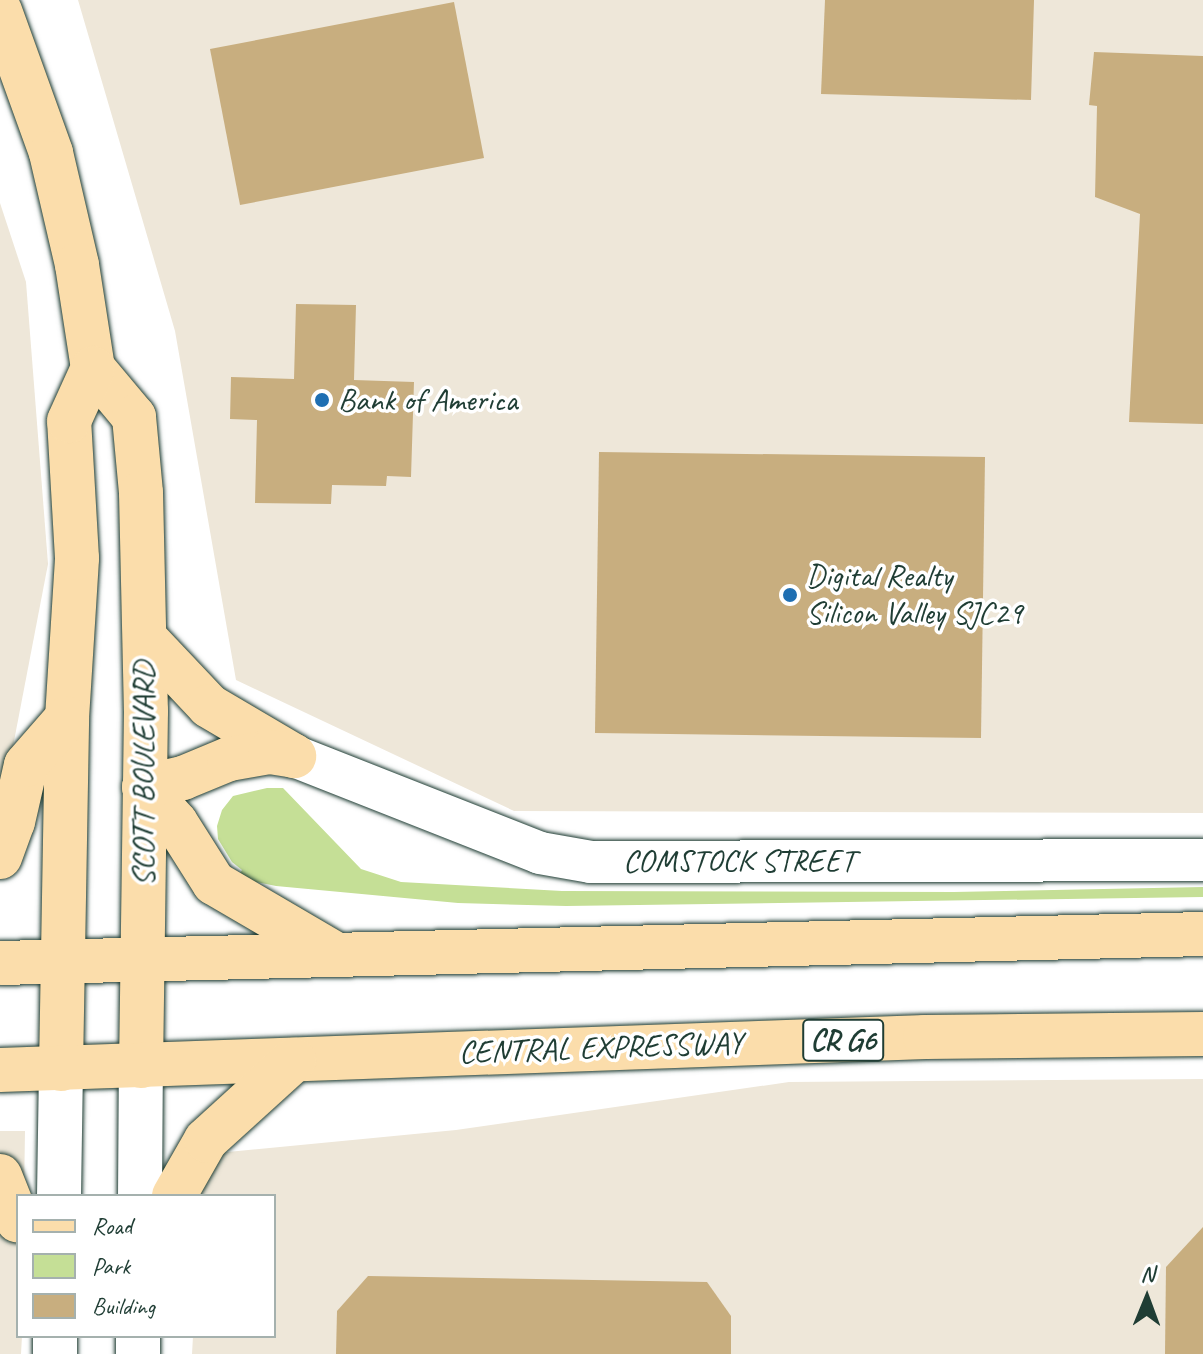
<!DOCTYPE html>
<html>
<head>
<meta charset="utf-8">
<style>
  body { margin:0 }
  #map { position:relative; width:1203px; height:1354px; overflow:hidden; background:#fff; font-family:Caveat,sans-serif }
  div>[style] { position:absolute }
  .built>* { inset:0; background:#eee7d9 }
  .green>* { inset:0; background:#c5df96 }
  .building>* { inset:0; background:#c8ae7f }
  .roads { filter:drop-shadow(0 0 2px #1f3d34) drop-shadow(0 0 2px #1f3d34) }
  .street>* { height:42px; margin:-21px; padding:0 21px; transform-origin:21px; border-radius:21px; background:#fff }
  .secondary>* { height:44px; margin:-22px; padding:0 22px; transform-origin:22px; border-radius:22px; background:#fff }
  .primary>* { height:44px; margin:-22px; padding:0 22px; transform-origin:22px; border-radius:22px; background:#fbddab }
  .highway>* { height:44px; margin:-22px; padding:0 22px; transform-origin:22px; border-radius:22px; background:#fbddab }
  .dots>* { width:22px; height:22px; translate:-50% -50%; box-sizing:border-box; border:4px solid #fff; border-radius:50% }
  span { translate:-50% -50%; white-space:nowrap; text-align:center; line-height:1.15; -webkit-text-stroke:7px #fff; paint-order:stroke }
  .shield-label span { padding:2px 6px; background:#fff; border:2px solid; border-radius:6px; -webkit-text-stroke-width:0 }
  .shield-label { font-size:30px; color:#1f3d34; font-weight:700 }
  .poi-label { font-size:32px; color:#1f3d34 }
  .left { translate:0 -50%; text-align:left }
  .street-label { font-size:32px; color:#1f3d34 }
  .legend { position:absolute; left:16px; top:1194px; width:260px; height:144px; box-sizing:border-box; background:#fff; border:2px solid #a5b1ae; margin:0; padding:10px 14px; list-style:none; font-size:24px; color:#1f3d34 }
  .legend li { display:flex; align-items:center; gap:16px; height:40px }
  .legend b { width:40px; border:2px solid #a5b1ae }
  .north { position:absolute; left:1107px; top:1258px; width:80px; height:80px; -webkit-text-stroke:6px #fff; paint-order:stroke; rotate:1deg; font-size:22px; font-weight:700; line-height:32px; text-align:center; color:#1f3d34 }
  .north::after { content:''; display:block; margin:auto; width:28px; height:36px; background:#1f3d34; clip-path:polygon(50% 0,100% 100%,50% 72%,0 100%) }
</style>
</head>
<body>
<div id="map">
  <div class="built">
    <div style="clip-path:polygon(78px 0,1203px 0,1203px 813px,514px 811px,236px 680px,175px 331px)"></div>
    <div style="clip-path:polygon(0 203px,26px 282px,48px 564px,0 814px)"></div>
    <div style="clip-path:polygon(1203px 1079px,1203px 1354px,192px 1354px,193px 1336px,274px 1336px,274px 1196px,196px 1196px,197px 1155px,456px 1130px,789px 1082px)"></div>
    <div style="clip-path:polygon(0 1131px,25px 1131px,24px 1196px,18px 1196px,18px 1336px,22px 1336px,21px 1354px,0 1354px)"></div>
  </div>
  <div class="green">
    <div style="clip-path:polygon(267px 788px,283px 788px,361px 869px,401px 882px,562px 891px,954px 892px,1203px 887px,1203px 897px,566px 906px,458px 903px,276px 886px,237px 878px,242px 870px,232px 862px,218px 839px,217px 826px,222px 810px,233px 796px)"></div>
  </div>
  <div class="building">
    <div style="clip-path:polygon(825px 0,1034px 0,1031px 100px,821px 94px)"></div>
    <div style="clip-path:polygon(454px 2px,484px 158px,240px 205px,210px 49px)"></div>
    <div style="clip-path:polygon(1094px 52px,1203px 56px,1203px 424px,1129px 422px,1140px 214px,1095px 197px,1097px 106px,1089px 105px)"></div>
    <div style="clip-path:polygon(296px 304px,356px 305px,354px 380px,414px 382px,411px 477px,387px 476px,386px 486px,332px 485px,331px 504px,255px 503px,257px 420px,230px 419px,231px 377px,294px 379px)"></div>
    <div style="clip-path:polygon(599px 452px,985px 457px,981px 738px,595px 733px)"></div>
    <div style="clip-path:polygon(1203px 1227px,1203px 1354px,1165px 1354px,1166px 1267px)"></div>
    <div style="clip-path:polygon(368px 1276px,707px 1282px,731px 1316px,731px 1354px,336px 1354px,337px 1311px)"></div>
  </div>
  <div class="roads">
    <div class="street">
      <div style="left:294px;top:756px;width:264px;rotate:21.5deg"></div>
      <div style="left:540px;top:853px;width:52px;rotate:10deg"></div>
      <div style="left:591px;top:862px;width:612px;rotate:-0.19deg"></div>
    </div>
    <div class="secondary">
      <div style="left:59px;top:1196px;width:127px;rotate:-89.1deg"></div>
      <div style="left:140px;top:1196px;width:130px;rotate:-89.6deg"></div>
      <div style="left:55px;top:1354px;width:18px;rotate:-90deg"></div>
      <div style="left:138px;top:1354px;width:18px;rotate:-90deg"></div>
    </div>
    <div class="primary">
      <div style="left:0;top:11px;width:151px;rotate:70.2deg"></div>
      <div style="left:51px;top:153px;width:115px;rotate:76.9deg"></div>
      <div style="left:77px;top:265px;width:104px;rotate:81.2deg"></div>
      <div style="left:93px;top:368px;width:64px;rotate:50.1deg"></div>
      <div style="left:134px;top:417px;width:76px;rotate:84.7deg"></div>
      <div style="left:141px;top:493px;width:218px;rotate:88.7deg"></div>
      <div style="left:146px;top:711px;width:355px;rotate:90.8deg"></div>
      <div style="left:145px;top:638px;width:93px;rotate:46.7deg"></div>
      <div style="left:209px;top:706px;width:99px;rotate:30.5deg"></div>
      <div style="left:144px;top:787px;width:40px;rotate:-13deg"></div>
      <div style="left:183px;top:778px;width:50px;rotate:-22.4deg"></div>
      <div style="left:229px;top:759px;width:42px;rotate:-9.7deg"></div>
      <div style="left:270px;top:752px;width:24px;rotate:9deg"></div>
      <div style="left:61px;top:1069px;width:351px;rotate:-89deg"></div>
      <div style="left:67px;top:718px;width:160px;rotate:-86.4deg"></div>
      <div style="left:77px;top:558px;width:137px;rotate:-93.3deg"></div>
      <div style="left:69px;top:421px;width:58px;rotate:-65.6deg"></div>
    </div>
    <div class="highway">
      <div style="left:144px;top:787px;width:48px;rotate:48.4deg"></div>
      <div style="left:176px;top:823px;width:71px;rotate:57.7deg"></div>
      <div style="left:214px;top:883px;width:139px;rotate:30.3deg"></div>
      <div style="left:0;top:857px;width:37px;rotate:-70deg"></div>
      <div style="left:13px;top:822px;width:58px;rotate:-77.2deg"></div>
      <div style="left:26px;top:765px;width:62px;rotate:-48.9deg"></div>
      <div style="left:0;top:963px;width:1203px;rotate:-1.38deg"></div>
      <div style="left:0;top:1070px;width:926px;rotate:-2.04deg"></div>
      <div style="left:925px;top:1037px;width:278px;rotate:-0.6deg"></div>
      <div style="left:0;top:1176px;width:48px;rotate:68.2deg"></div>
      <div style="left:174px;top:1196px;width:64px;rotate:-60.3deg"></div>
      <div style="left:206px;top:1140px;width:119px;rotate:-42.3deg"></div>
    </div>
  </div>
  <div class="dots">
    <div style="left:322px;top:400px;background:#1f6fb2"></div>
    <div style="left:790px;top:595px;background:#1f6fb2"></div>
  </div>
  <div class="shield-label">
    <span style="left:843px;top:1040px">CR G6</span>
  </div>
  <div class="poi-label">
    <span class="left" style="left:338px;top:400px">Bank of America</span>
    <span class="left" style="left:806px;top:595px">Digital Realty<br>Silicon Valley SJC29</span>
  </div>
  <div class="street-label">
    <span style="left:144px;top:774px;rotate:-90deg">SCOTT BOULEVARD</span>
    <span style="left:739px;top:861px">COMSTOCK STREET</span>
    <span style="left:601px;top:1048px;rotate:-2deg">CENTRAL EXPRESSWAY</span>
  </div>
  <ul class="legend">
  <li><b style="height:10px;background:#fbddab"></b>Road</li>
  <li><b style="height:22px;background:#c5df96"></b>Park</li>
  <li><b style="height:22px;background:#c8ae7f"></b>Building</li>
  </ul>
  <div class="north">N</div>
</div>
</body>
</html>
